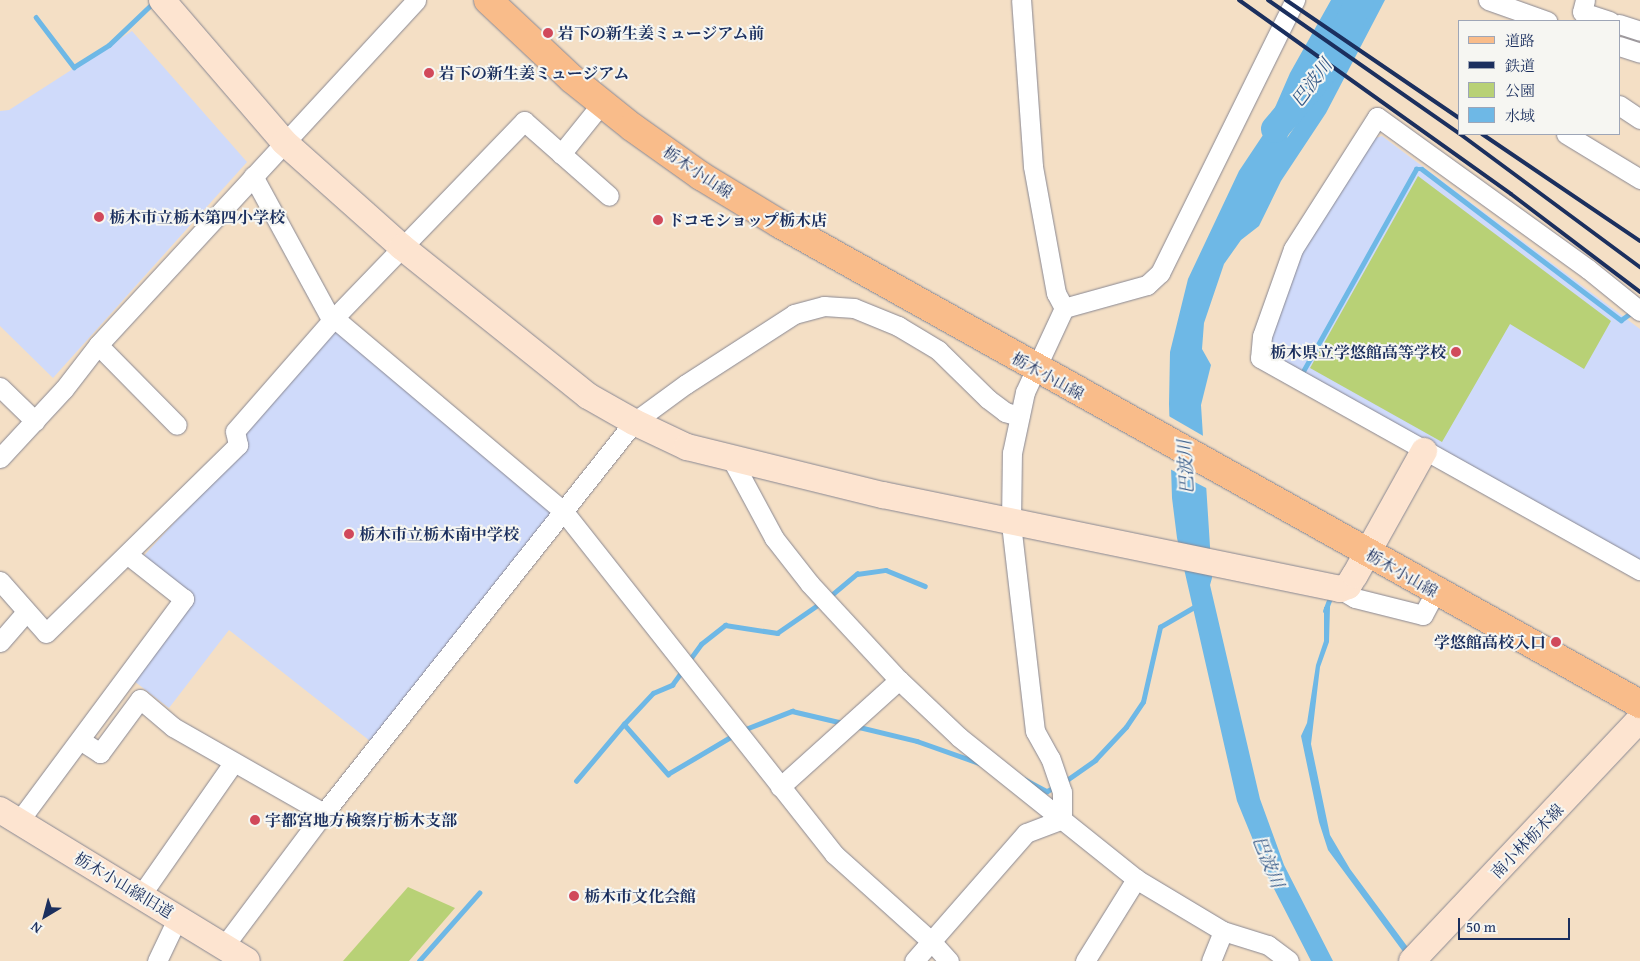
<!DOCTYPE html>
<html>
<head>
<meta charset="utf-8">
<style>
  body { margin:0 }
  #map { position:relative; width:1640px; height:961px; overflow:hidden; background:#f4dfc5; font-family:"Gentium Book Plus","Noto Serif JP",serif }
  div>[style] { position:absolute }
  .built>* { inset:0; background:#cfdafa }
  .green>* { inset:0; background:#b8d176 }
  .water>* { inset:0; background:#6eb8e6 }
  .pier>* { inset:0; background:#f4dfc5 }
  .stream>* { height:4.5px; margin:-2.25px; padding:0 2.25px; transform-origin:2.25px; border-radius:2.25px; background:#6eb8e6 }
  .river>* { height:28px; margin:-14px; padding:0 14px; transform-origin:14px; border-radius:14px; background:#6eb8e6 }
  .roads { filter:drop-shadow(0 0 1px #888792) drop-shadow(0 0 1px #888792) }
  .street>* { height:19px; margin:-9.5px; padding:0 9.5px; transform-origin:9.5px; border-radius:9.5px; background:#fff }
  .secondary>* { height:26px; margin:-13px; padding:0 13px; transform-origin:13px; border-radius:13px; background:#fde4d0 }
  .primary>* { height:28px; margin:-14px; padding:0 14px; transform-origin:14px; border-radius:14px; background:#f9bc8a }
  .rail>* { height:4px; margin:-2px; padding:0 2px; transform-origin:2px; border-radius:2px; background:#1b2f5e }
  .dots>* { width:14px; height:14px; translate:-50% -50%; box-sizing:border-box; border:2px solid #f6f6f2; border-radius:50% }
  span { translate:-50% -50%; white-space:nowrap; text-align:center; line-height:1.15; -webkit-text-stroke:4px #f6f6f2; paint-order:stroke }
  .poi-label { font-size:16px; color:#1b2f5e; font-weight:700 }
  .left { translate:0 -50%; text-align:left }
  .right { translate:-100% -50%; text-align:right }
  .street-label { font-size:16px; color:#1b2f5e }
  .water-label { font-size:18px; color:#345887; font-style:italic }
  .legend { position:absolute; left:1458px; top:20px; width:162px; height:115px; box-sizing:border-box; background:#f6f6f2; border:1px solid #9ea6b7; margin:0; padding:6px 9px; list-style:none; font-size:15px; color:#1b2f5e }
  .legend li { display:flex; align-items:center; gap:10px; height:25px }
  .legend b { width:25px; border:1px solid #9ea6b7 }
  .north { position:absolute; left:20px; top:891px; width:50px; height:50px; -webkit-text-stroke:4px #f6f6f2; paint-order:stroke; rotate:217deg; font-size:14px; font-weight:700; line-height:20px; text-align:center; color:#1b2f5e }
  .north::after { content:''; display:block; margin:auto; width:18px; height:22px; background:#1b2f5e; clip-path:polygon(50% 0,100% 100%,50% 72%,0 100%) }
  .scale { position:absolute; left:1458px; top:918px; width:112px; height:22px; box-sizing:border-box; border:2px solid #1b2f5e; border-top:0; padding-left:6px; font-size:15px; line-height:18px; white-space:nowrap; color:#1b2f5e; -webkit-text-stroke:4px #f6f6f2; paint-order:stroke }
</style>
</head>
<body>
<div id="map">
  <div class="built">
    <div style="clip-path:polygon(132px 31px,247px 162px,53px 378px,0 326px,0 111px,9px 110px)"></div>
    <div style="clip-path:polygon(1382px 136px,1640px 329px,1640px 560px,1275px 356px,1269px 347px,1268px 338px,1300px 252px,1372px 139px)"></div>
    <div style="clip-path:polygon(334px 327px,554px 509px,370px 741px,229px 630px,169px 708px,134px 681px,191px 598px,141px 559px,245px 445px,245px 427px)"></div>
  </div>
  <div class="green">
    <div style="clip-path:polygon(1418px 176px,1611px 321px,1584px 369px,1510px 324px,1442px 442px,1310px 368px)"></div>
    <div style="clip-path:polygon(408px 887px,455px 908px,409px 961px,343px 961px)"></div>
  </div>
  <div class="water">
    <div style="clip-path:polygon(1331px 0,1353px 0,1305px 90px,1287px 138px,1314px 99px,1368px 0,1385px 0,1326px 113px,1281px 181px,1259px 226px,1241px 240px,1224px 264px,1204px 323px,1202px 349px,1211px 365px,1201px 405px,1212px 578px,1210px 585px,1260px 799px,1284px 865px,1333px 961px,1311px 961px,1269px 879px,1237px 801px,1177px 538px,1172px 498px,1169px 404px,1170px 352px,1188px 279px,1239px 171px,1263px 135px,1290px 73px)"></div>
    <div style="clip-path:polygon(1324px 607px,1330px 607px,1329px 642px,1320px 667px,1311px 744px,1330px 835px,1350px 869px,1418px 961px,1410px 961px,1328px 850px,1319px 822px,1301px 736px,1307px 723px,1316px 665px,1324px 641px)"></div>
  </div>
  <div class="pier">
    <div style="clip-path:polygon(1167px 415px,1205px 437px,1208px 489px,1168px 468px)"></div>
  </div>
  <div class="stream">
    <div style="left:36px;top:17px;width:63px;rotate:52.8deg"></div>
    <div style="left:74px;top:67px;width:41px;rotate:-32.2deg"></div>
    <div style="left:109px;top:45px;width:62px;rotate:-43.7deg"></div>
    <div style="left:1301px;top:375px;width:236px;rotate:-60.8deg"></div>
    <div style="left:1416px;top:169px;width:6px"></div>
    <div style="left:1422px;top:169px;width:250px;rotate:37.2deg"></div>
    <div style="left:1621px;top:320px;width:14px;rotate:-36deg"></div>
    <div style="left:828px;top:598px;width:38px;rotate:-40deg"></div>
    <div style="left:857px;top:574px;width:29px;rotate:-8deg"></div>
    <div style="left:886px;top:570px;width:42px;rotate:22.3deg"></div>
    <div style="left:1325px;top:611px;width:17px;rotate:-69deg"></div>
    <div style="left:688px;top:662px;width:22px;rotate:-54deg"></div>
    <div style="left:701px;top:644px;width:31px;rotate:-38deg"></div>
    <div style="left:725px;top:625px;width:53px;rotate:8.7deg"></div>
    <div style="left:777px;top:633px;width:55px;rotate:-34.6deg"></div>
    <div style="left:624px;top:724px;width:42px;rotate:-46.9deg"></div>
    <div style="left:653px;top:693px;width:21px;rotate:-23deg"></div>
    <div style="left:672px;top:685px;width:17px;rotate:-54deg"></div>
    <div style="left:855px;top:726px;width:64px;rotate:13.6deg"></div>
    <div style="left:917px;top:741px;width:66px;rotate:19.5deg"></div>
    <div style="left:743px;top:730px;width:53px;rotate:-21.2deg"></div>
    <div style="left:792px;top:711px;width:52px;rotate:13.2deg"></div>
    <div style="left:1024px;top:779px;width:26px;rotate:28deg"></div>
    <div style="left:1047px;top:791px;width:9px;rotate:-27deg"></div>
    <div style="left:576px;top:781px;width:75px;rotate:-49.9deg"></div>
    <div style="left:624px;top:724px;width:67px;rotate:48.7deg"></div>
    <div style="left:668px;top:774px;width:77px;rotate:-30.6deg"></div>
    <div style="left:1064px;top:782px;width:38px;rotate:-35deg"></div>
    <div style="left:1095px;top:760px;width:45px;rotate:-46.8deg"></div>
    <div style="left:1126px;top:727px;width:30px;rotate:-56deg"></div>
    <div style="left:1143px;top:702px;width:77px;rotate:-77.2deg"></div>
    <div style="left:1160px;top:627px;width:42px;rotate:-30.3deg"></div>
    <div style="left:419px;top:961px;width:91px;rotate:-48.6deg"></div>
  </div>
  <div class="river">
    <div style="left:1275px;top:129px;width:79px;rotate:-49.6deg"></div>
    <div style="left:1326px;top:69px;width:77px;rotate:-63.8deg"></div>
  </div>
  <div class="roads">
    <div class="street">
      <div style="left:1488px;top:0;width:63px;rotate:19.6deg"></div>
      <div style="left:1585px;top:0;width:12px;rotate:104deg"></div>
      <div style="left:1582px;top:12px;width:29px;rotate:18deg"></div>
      <div style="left:1619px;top:24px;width:22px;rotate:18deg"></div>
      <div style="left:1619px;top:46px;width:22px;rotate:18deg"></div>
      <div style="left:1619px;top:105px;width:25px;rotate:34deg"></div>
      <div style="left:1566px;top:134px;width:87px;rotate:31.3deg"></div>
      <div style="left:561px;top:154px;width:65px;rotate:-51.2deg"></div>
      <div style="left:253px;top:176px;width:165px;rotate:61.4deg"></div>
      <div style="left:1064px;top:308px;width:86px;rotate:-15.5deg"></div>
      <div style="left:1147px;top:285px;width:18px;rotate:-43deg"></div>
      <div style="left:1160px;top:273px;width:305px;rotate:-63.7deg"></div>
      <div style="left:1640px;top:311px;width:67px;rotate:-141.1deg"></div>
      <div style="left:1588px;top:269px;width:260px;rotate:-144.2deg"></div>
      <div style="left:1377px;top:117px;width:156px;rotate:122.5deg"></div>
      <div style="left:1293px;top:249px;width:92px;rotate:109.6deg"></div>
      <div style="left:1262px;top:336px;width:22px;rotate:95deg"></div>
      <div style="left:1260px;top:358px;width:435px;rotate:29.2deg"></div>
      <div style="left:334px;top:318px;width:301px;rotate:40.1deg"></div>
      <div style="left:564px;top:512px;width:436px;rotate:51.7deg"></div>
      <div style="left:834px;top:854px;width:130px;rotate:41.9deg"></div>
      <div style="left:931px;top:941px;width:27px;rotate:48deg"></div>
      <div style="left:98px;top:345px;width:112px;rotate:45.4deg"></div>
      <div style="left:0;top:387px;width:49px;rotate:44.2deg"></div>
      <div style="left:0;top:458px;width:94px;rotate:-47.2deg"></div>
      <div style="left:64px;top:389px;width:56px;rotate:-52.3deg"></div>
      <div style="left:98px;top:345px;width:469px;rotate:-47.3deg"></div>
      <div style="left:732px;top:460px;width:89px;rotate:61.7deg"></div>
      <div style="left:774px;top:538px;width:58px;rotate:52deg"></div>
      <div style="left:810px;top:584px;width:131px;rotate:47.2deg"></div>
      <div style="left:899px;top:680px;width:83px;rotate:43.5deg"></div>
      <div style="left:959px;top:737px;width:227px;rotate:38.7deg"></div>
      <div style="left:1136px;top:879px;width:101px;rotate:30.9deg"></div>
      <div style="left:1223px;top:931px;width:47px;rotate:17.3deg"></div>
      <div style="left:1268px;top:945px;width:26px;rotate:37deg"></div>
      <div style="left:0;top:581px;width:69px;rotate:48.5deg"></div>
      <div style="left:46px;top:633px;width:269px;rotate:-44.4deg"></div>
      <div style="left:238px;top:445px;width:14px;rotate:-102deg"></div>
      <div style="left:235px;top:431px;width:150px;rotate:-48.8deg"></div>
      <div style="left:334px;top:318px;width:274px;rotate:-46deg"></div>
      <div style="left:524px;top:121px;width:113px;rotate:41.4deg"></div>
      <div style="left:1340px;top:589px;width:17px;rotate:31deg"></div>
      <div style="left:1355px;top:598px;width:70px;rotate:14deg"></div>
      <div style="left:1423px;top:615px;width:26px;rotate:-62deg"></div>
      <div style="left:0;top:642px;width:38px;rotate:-49deg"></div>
      <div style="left:80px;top:740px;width:24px;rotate:33deg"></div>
      <div style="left:100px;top:753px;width:67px;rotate:-53.5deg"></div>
      <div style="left:140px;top:699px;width:43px;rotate:40.3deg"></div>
      <div style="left:173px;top:727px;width:174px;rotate:29.7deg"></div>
      <div style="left:780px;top:787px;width:160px;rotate:-42deg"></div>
      <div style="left:19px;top:821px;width:277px;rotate:-53.4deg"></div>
      <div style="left:184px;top:599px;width:71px;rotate:-141.8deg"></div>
      <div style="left:141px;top:895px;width:161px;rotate:-55.1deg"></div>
      <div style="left:224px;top:946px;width:166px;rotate:-53.1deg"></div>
      <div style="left:324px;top:813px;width:499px;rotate:-51.6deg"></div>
      <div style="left:634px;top:422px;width:64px;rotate:-36.2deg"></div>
      <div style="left:686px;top:384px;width:129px;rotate:-32.9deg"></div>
      <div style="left:794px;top:314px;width:31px;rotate:-15deg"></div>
      <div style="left:824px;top:306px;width:30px;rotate:4deg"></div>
      <div style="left:854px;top:308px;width:48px;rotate:22.2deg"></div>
      <div style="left:898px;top:326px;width:47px;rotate:31deg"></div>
      <div style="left:938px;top:350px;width:70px;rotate:44.4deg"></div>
      <div style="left:988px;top:399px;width:21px;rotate:37deg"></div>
      <div style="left:1005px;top:412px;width:15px;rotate:16deg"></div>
      <div style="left:157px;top:961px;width:49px;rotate:-64.5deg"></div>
      <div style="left:914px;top:961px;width:170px;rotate:-48.8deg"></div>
      <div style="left:1026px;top:833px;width:39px;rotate:-21deg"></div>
      <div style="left:1062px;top:819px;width:27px;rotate:-90deg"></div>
      <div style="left:1062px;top:792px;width:36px;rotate:-109deg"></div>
      <div style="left:1050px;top:758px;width:31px;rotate:-119deg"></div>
      <div style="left:1035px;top:731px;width:210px;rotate:-96.6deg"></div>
      <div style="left:1011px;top:522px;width:69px;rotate:-89.2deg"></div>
      <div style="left:1012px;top:453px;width:62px;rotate:-78deg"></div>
      <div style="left:1025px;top:392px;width:93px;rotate:-65.1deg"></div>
      <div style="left:1064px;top:308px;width:17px;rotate:-118deg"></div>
      <div style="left:1056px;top:293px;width:129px;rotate:-100.3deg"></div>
      <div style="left:1033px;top:166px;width:166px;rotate:-94.1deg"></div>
      <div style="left:1085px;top:961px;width:97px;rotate:-58.1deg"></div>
      <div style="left:1211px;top:961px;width:32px;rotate:-68deg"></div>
    </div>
    <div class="secondary">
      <div style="left:162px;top:0;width:187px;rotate:49.3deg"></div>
      <div style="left:284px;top:142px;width:158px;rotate:41.7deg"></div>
      <div style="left:402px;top:247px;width:238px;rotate:38.7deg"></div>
      <div style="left:588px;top:396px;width:53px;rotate:29.5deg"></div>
      <div style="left:634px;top:422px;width:59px;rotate:25.3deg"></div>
      <div style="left:687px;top:447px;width:202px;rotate:13.8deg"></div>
      <div style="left:883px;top:495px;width:467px;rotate:11.6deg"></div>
      <div style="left:1340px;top:589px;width:9px;rotate:-21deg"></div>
      <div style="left:1348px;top:586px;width:13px;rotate:-58deg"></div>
      <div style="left:1355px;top:575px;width:142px;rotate:-60.9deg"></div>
      <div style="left:0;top:810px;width:289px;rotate:31.4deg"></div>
      <div style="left:1412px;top:961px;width:332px;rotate:-46.7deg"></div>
    </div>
    <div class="primary">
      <div style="left:488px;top:0;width:115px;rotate:43.2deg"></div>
      <div style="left:572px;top:79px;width:77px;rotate:38.7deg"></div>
      <div style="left:632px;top:127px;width:85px;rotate:35.4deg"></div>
      <div style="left:701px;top:176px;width:92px;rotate:31.3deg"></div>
      <div style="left:780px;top:224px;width:985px;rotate:29.17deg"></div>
    </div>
  </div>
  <div class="rail">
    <div style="left:1239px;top:0;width:334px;rotate:35.5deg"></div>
    <div style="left:1511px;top:194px;width:162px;rotate:37.2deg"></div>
    <div style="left:1268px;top:0;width:233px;rotate:34.9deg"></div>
    <div style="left:1286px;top:0;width:209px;rotate:34.3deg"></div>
    <div style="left:1460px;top:134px;width:224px;rotate:36.5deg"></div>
    <div style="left:1482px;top:134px;width:191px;rotate:34.1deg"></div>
  </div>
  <div class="dots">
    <div style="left:548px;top:33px;background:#d1495b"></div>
    <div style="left:429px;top:73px;background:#d1495b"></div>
    <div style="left:99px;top:217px;background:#d1495b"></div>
    <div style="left:658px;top:220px;background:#d1495b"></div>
    <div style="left:1456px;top:352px;background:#d1495b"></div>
    <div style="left:349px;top:534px;background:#d1495b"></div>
    <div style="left:1556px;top:642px;background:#d1495b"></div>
    <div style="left:255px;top:820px;background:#d1495b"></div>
    <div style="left:574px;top:896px;background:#d1495b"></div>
  </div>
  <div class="poi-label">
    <span class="left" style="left:558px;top:33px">岩下の新生姜ミュージアム前</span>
    <span class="left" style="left:439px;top:73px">岩下の新生姜ミュージアム</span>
    <span class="left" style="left:109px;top:217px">栃木市立栃木第四小学校</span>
    <span class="left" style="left:668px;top:220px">ドコモショップ栃木店</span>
    <span class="right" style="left:1446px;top:352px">栃木県立学悠館高等学校</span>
    <span class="left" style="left:359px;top:534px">栃木市立栃木南中学校</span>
    <span class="right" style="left:1546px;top:642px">学悠館高校入口</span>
    <span class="left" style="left:265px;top:820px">宇都宮地方検察庁栃木支部</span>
    <span class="left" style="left:584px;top:896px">栃木市文化会館</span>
  </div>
  <div class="street-label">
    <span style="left:698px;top:172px;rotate:34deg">栃木小山線</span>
    <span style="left:1048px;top:376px;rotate:29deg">栃木小山線</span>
    <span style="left:1402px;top:573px;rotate:30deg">栃木小山線</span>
    <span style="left:1527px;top:841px;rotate:-46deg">南小林栃木線</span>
    <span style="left:124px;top:885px;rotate:31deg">栃木小山線旧道</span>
  </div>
  <div class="water-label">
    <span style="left:1312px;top:83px;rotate:-53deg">巴波川</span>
    <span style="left:1186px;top:467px;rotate:-93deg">巴波川</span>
    <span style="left:1268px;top:862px;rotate:68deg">巴波川</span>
  </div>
  <ul class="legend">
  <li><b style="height:6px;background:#f9bc8a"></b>道路</li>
  <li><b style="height:6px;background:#1b2f5e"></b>鉄道</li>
  <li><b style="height:14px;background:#b8d176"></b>公園</li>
  <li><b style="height:14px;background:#6eb8e6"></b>水域</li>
  </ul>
  <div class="north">N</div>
  <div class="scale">50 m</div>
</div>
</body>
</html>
